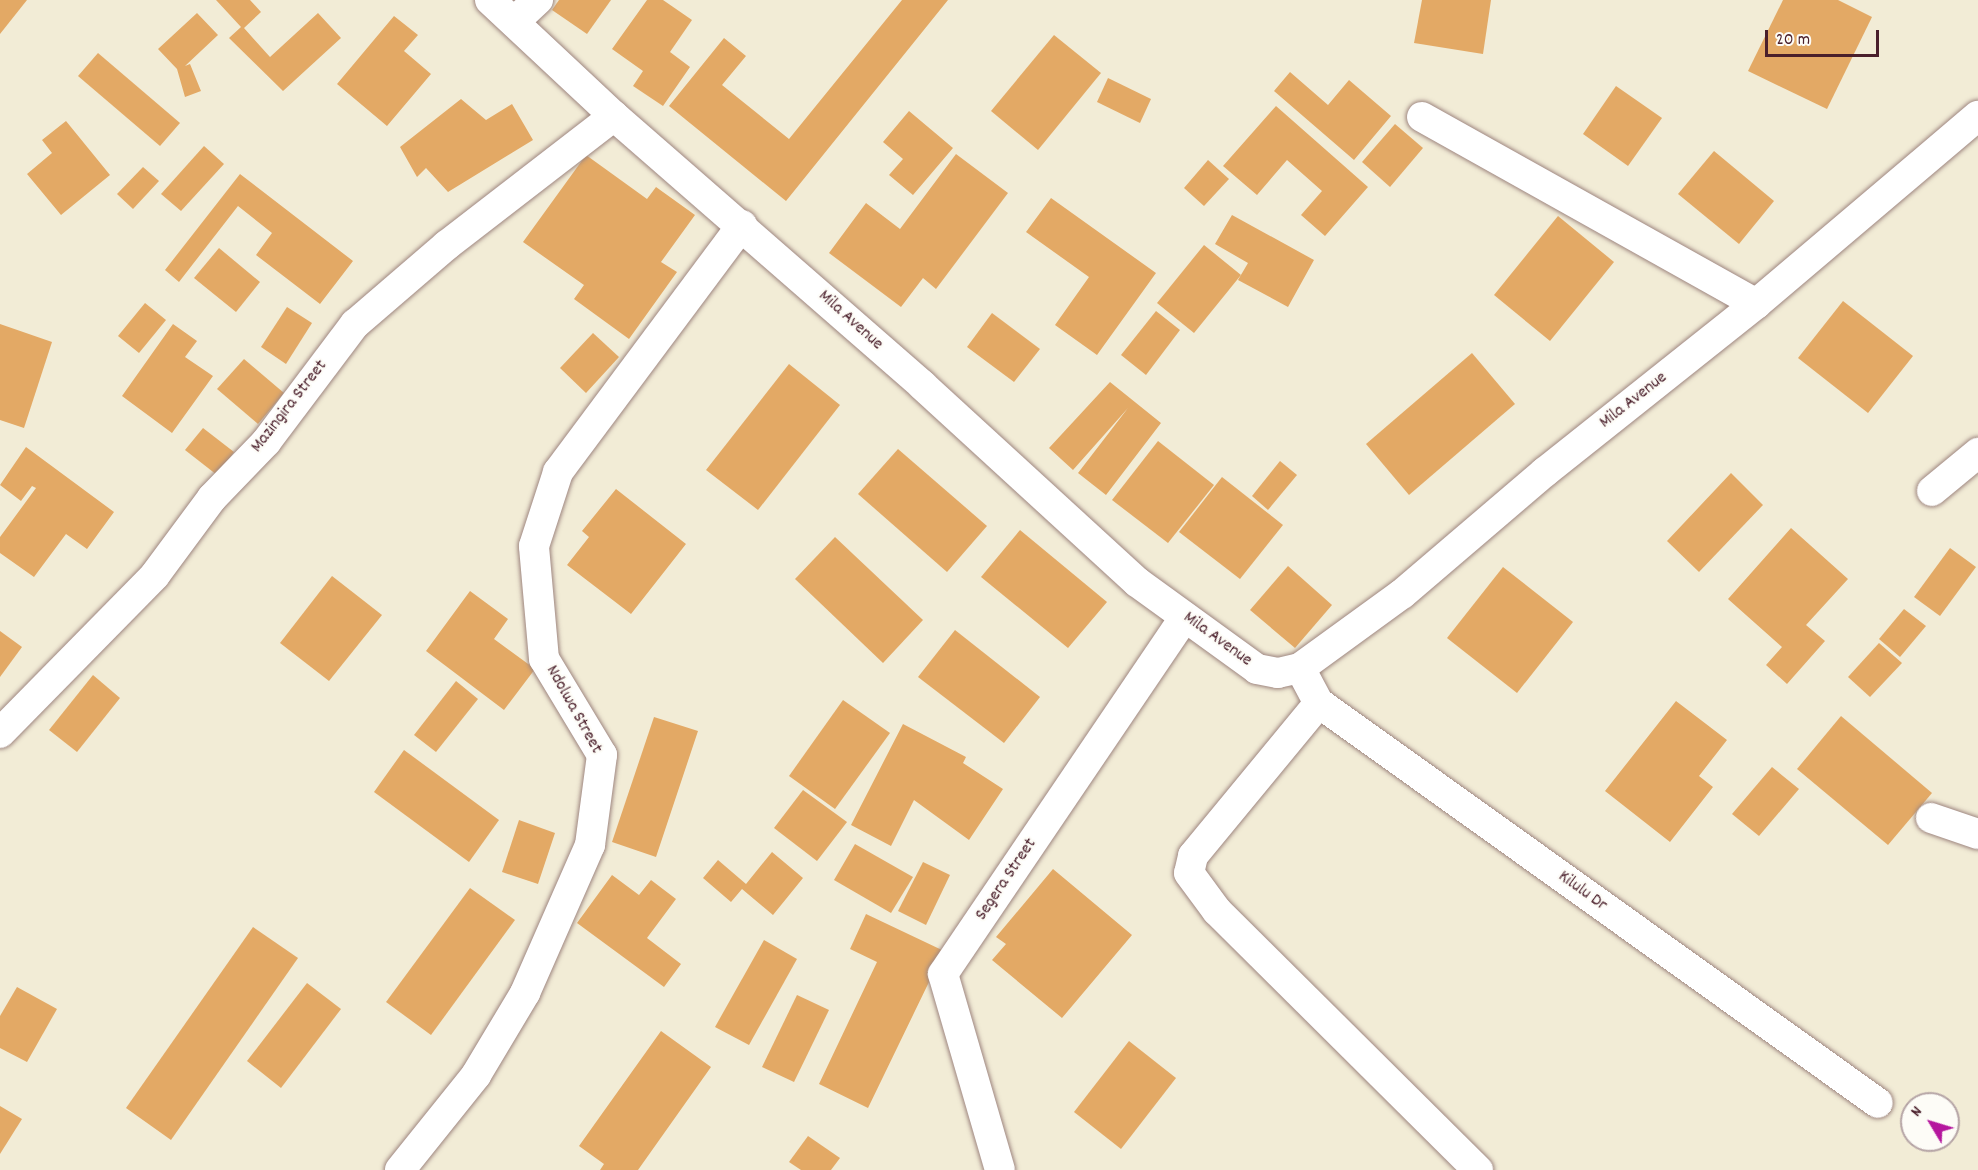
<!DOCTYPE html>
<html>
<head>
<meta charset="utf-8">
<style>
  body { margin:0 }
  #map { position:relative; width:1978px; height:1170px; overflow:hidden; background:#f2ecd6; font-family:Dekko,sans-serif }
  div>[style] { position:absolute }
  .building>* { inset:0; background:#e3a965 }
  .roads { filter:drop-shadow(0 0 2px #9e8680) drop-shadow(0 0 2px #9e8680) }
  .minor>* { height:30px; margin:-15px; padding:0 15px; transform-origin:15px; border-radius:15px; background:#fff }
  span { translate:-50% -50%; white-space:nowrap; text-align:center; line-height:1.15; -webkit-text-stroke:4.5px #fdfcf7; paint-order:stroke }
  .street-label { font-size:18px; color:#4a1f2b }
  .north { position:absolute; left:1900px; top:1092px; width:60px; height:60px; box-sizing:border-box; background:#fdfcf7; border:2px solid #b5a4a5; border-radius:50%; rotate:308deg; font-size:16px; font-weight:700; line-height:24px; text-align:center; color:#4a1f2b }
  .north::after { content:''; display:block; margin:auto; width:21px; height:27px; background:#b5179e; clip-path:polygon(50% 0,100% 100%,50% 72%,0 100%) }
  .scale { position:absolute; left:1765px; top:30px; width:114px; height:27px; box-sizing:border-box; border:3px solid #4a1f2b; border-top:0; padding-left:8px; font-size:18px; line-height:21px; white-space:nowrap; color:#4a1f2b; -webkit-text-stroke:4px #fdfcf7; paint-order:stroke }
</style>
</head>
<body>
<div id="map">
  <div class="building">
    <div style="clip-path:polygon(0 0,27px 0,0 34px)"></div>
    <div style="clip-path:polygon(216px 0,250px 0,261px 12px,244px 28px,270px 57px,318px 13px,341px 38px,283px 91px,229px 38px,241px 27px)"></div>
    <div style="clip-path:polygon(559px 0,611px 0,587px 34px,552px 10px)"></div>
    <div style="clip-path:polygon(647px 0,663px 0,692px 20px,670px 52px,690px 67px,663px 106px,633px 86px,643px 71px,612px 49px)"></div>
    <div style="clip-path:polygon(902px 0,948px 0,786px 201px,669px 106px,724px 38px,746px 56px,722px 85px,789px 139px)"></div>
    <div style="clip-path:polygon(1422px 0,1491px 0,1483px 54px,1414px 43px)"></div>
    <div style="clip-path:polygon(1783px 0,1838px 0,1872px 17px,1827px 109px,1748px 71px)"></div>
    <div style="clip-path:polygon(197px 13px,218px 35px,185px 66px,190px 64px,201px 91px,185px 97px,177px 69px,158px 49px)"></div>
    <div style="clip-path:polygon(394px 16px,418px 35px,404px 51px,431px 74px,387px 126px,337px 84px)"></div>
    <div style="clip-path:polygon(1054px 35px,1101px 73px,1038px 150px,991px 111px)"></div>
    <div style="clip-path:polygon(98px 53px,180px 123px,160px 146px,78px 76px)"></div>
    <div style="clip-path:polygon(1290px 72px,1328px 105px,1349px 80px,1391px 116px,1354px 160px,1274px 91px)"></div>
    <div style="clip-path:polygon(1108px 78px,1151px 99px,1140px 123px,1097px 102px)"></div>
    <div style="clip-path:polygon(1616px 86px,1662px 118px,1628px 166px,1583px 134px)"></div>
    <div style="clip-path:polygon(461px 99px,486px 120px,512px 104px,533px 140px,448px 192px,426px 168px,417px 177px,400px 147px)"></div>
    <div style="clip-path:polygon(1276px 106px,1368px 187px,1325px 236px,1301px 215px,1322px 191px,1287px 160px,1257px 195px,1223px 166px)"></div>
    <div style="clip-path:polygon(909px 111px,953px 148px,913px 195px,889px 175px,903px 159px,883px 142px)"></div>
    <div style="clip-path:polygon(66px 121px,110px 175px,61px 215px,27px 174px,52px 153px,42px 140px)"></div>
    <div style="clip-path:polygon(1395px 124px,1423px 148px,1390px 187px,1362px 162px)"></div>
    <div style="clip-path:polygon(204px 146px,224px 164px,181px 211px,161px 194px)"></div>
    <div style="clip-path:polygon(1714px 151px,1774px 201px,1739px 244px,1678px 194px)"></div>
    <div style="clip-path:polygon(956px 154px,1008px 193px,936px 289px,923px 278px,901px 307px,829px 253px,866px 203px,900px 229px)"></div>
    <div style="clip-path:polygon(586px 155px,647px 199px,656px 187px,695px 215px,661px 262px,677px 272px,629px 339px,574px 299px,584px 285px,523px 242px)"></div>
    <div style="clip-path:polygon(1208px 160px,1229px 179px,1204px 206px,1184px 188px)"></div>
    <div style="clip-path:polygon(143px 167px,159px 181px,133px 209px,117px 194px)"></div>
    <div style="clip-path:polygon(240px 174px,353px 261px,320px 304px,256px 255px,272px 233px,238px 206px,179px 282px,165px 270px)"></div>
    <div style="clip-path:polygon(1051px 198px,1156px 273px,1097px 355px,1055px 325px,1089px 277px,1026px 232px)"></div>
    <div style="clip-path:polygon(1232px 215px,1314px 260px,1288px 307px,1238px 280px,1248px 263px,1215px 244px)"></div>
    <div style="clip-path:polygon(1558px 216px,1614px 262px,1550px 341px,1494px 295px)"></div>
    <div style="clip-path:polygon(1204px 245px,1241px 275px,1194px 333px,1157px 303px)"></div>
    <div style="clip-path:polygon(219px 248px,260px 282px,236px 312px,194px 278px)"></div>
    <div style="clip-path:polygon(1843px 301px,1913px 356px,1868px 413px,1798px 358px)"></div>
    <div style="clip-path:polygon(145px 303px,166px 320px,139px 353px,118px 336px)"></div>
    <div style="clip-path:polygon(287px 307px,312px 323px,286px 364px,261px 347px)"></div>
    <div style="clip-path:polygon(1156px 311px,1180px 330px,1146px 375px,1121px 355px)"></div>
    <div style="clip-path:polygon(992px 313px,1040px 349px,1014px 382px,967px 347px)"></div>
    <div style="clip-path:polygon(0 324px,52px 342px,24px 428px,0 420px)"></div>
    <div style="clip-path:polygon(173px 324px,197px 341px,185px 357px,213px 376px,172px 433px,122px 396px)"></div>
    <div style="clip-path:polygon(593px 333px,619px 357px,586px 393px,560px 368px)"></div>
    <div style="clip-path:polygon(1472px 353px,1515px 404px,1409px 495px,1366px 444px)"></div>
    <div style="clip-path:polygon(244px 359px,284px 393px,258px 424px,217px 389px)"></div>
    <div style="clip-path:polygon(789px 364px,840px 405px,758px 510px,706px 470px)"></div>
    <div style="clip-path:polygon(1110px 382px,1161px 423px,1106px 495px,1078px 473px,1128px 408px,1073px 470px,1049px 448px)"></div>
    <div style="clip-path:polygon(203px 428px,234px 452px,217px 475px,185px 450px)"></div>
    <div style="clip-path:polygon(1158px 441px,1214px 485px,1168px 543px,1112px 500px)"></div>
    <div style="clip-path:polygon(26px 447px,114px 512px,87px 549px,66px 534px,34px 577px,0 553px,0 537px,36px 488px,32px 486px,21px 501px,0 485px)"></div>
    <div style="clip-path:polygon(898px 449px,987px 526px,947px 572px,858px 494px)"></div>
    <div style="clip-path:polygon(1280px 461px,1297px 475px,1268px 510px,1252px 496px)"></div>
    <div style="clip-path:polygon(1731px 473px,1763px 505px,1699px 572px,1667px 541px)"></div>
    <div style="clip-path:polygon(1222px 477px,1283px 525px,1240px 579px,1179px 532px)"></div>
    <div style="clip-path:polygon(616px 489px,686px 544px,631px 614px,567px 565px,589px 537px,582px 531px)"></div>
    <div style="clip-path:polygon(1791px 528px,1848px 579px,1806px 625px,1825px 641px,1787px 684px,1766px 665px,1782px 647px,1728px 599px)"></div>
    <div style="clip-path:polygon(1020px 530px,1107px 602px,1068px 648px,981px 577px)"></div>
    <div style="clip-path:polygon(835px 537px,923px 620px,883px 663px,795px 579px)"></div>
    <div style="clip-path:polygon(1950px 548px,1976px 567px,1940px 616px,1914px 597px)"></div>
    <div style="clip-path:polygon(1288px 566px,1332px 605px,1295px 648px,1250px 610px)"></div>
    <div style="clip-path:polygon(1503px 567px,1573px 622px,1517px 693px,1447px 638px)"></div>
    <div style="clip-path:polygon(332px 576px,382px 615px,329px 681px,280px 643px)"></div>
    <div style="clip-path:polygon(470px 591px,508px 619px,494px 639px,535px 669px,504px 710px,426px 651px)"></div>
    <div style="clip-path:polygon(1904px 609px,1926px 626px,1900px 657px,1879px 639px)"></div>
    <div style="clip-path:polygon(955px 630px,1040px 697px,1004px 743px,918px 677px)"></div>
    <div style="clip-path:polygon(0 631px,22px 647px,0 677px)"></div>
    <div style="clip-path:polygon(1879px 643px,1902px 663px,1870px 697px,1848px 677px)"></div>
    <div style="clip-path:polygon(93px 675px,120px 698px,77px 752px,49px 730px)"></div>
    <div style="clip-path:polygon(456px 681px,478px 699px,436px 752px,414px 735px)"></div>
    <div style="clip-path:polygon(843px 700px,890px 733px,835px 809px,789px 776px)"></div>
    <div style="clip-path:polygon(1676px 701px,1727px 740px,1699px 776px,1713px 787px,1670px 842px,1605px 791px)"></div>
    <div style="clip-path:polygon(1841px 716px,1932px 793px,1888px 845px,1797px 769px)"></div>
    <div style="clip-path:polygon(654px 717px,698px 731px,656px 857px,612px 842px)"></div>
    <div style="clip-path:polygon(903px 724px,966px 757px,963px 763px,1003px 789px,969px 840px,914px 800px,891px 846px,851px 825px)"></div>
    <div style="clip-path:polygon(404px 750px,499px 820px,469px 862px,374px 792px)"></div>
    <div style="clip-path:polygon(1772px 767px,1799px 789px,1759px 836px,1732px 814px)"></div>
    <div style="clip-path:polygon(803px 790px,847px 822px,817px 861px,774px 828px)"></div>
    <div style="clip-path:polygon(519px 820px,555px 833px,538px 884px,502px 872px)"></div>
    <div style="clip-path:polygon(855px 844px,913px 877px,891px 913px,834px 880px)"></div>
    <div style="clip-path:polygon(772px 852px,803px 878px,773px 915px,742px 889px,731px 902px,703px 878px,718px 860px,746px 884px)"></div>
    <div style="clip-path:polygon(923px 862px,950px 875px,926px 925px,898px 911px)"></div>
    <div style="clip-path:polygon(1053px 869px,1132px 935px,1062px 1018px,992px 960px,1006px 944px,996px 937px)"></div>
    <div style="clip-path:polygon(612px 875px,639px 895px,651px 880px,676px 899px,647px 938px,681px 964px,664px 987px,577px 923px)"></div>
    <div style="clip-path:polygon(470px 888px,515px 920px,431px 1035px,386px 1002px)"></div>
    <div style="clip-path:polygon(866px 914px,944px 951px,868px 1108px,819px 1084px,877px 962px,850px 949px)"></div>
    <div style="clip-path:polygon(253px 927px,298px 958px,171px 1140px,126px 1108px)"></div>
    <div style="clip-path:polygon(764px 940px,797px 959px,749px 1045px,715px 1027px)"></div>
    <div style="clip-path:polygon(307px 983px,341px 1009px,281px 1088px,247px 1061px)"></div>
    <div style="clip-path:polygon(17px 987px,57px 1009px,27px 1062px,0 1048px,0 1016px)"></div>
    <div style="clip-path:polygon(797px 995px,829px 1010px,794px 1082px,762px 1067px)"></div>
    <div style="clip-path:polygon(661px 1031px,711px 1067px,638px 1170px,600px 1170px,604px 1164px,579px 1146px)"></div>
    <div style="clip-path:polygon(1129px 1041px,1176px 1078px,1121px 1149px,1074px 1112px)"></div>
    <div style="clip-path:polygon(0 1106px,22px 1119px,0 1154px)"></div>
    <div style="clip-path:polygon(808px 1136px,840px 1158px,831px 1170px,801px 1170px,789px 1162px)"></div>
  </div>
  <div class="roads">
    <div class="minor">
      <div style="left:490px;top:0;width:170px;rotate:43.1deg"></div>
      <div style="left:614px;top:116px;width:409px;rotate:41.1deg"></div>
      <div style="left:922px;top:385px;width:292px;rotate:42.5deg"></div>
      <div style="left:1137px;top:582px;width:148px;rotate:35.9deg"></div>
      <div style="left:1257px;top:669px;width:21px;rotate:11deg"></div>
      <div style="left:1278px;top:673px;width:23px;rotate:-13deg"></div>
      <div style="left:1300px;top:668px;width:126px;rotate:-36deg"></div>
      <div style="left:1402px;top:594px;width:188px;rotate:-40.5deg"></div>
      <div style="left:1545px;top:472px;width:270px;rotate:-38.5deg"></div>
      <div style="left:1756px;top:304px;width:291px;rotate:-40.3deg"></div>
      <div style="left:514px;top:22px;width:33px;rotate:-43deg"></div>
      <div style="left:1422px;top:117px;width:383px;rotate:29.2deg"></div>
      <div style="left:1932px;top:491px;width:60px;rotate:-39.6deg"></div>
      <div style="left:1300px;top:668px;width:40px;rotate:62deg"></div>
      <div style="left:1319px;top:703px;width:687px;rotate:35.59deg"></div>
      <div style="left:1319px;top:703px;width:198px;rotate:129.5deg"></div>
      <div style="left:1193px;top:856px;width:17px;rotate:103deg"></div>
      <div style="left:1189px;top:873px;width:47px;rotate:53.6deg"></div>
      <div style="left:1217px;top:911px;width:368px;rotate:44.8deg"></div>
      <div style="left:0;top:733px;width:221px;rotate:-45.5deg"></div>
      <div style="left:155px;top:575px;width:96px;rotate:-53.5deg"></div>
      <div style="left:212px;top:498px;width:78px;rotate:-46deg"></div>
      <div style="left:266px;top:442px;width:148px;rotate:-53deg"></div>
      <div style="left:355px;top:324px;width:121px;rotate:-40.7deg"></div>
      <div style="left:447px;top:245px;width:211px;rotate:-37.7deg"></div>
      <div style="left:1931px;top:818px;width:50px;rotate:18.8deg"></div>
      <div style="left:400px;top:1170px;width:122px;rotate:-51.3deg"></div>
      <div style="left:476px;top:1075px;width:96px;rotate:-59.1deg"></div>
      <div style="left:525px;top:993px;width:162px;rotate:-66.3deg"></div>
      <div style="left:590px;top:845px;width:91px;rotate:-82.4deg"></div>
      <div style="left:602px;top:755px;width:112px;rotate:-121.1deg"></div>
      <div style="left:544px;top:659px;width:113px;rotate:-95.1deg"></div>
      <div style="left:534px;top:546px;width:78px;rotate:-72deg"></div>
      <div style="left:558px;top:472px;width:308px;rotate:-53.3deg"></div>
      <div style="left:1000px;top:1170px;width:204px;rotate:-106.2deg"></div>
      <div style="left:943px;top:974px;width:431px;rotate:-55.9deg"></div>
    </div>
  </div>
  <div class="street-label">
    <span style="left:850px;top:321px;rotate:42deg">Mila Avenue</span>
    <span style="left:1634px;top:401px;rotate:-38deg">Mila Avenue</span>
    <span style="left:290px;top:407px;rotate:-52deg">Mazingira Street</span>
    <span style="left:1217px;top:640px;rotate:36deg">Mila Avenue</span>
    <span style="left:573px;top:710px;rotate:61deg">Ndolwa Street</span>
    <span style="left:1007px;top:880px;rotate:-56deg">Segera Street</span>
    <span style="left:1582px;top:892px;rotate:36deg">Kilulu Dr</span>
  </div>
  <div class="north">N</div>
  <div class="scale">20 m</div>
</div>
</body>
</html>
